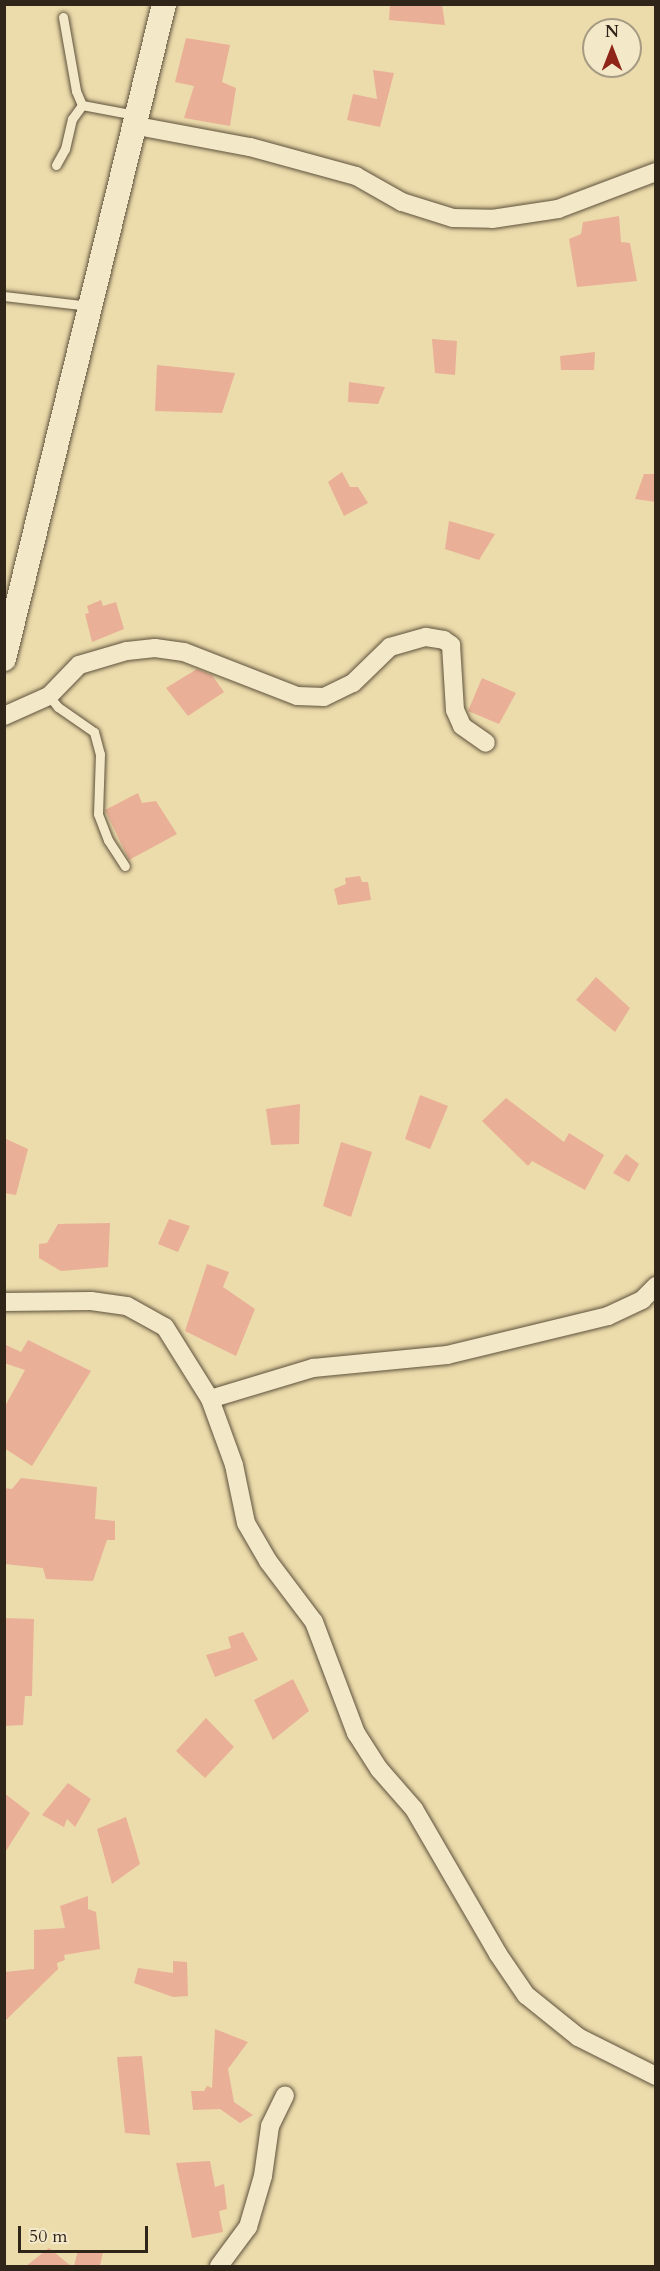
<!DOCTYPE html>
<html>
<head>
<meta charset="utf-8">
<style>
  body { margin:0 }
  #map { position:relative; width:660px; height:2271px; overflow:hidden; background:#ecdbab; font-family:Cardo,serif }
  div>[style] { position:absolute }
  .building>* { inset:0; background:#e9b097 }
  .roads { filter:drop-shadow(0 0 2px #5e523d) drop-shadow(0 0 2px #5e523d) }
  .service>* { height:9px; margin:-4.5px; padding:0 4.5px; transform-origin:4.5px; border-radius:4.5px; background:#f3e8c8 }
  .minor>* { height:18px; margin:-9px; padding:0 9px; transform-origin:9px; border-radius:9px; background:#f3e8c8 }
  .secondary>* { height:24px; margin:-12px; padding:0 12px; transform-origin:12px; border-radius:12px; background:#f3e8c8 }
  span { translate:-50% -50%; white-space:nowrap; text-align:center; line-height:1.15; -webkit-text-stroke:5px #f3e8c8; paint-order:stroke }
  .frame { position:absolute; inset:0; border:6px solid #2f2518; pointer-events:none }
  .north { position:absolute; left:582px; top:18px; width:60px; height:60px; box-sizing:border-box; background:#f3e8c8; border:2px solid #a59a82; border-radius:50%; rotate:0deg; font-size:16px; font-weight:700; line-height:24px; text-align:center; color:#2f2518 }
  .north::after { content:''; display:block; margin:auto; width:21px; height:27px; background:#8f2418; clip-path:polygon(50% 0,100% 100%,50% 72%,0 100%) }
  .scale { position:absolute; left:18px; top:2226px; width:130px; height:27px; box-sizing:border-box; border:3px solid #2f2518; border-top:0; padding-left:8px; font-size:18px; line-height:21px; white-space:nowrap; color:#2f2518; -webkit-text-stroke:4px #f3e8c8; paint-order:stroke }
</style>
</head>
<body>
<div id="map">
  <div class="building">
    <div style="clip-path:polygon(390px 4px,442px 4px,445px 25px,389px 20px)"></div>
    <div style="clip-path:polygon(186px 38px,230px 45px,222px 82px,236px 88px,230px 126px,184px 118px,194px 86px,175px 82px)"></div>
    <div style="clip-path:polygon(373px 70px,394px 73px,380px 127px,347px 120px,353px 94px,377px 99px)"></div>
    <div style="clip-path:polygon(619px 216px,621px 242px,630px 243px,637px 281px,577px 287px,569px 239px,581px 234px,583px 222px)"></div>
    <div style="clip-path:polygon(432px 339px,457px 341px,455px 375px,435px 373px)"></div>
    <div style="clip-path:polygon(595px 352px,594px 370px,561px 370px,560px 356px)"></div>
    <div style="clip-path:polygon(157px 365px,235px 373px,222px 413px,155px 411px)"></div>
    <div style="clip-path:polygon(349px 382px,385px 387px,378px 404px,348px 402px)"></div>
    <div style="clip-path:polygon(342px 472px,350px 487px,358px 487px,368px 503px,344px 516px,328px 482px)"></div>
    <div style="clip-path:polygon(644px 474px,656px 474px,656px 502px,635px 499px)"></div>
    <div style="clip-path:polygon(449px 521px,495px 534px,479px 560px,445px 549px)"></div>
    <div style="clip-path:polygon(101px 600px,103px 606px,116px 602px,124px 629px,92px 642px,85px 614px,89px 613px,87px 606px)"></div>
    <div style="clip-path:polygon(197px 669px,212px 675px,224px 692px,188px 716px,166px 688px)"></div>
    <div style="clip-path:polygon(482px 678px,516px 693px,499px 724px,468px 711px)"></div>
    <div style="clip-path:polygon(138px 793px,142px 803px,156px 801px,177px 834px,129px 860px,105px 810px)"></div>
    <div style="clip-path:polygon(360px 876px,362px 882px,368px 882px,371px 900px,338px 905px,334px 889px,346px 884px,345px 878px)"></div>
    <div style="clip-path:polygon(596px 977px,630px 1008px,615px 1032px,576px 1000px)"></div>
    <div style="clip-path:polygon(420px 1095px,448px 1106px,430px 1149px,405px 1139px)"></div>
    <div style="clip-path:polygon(506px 1098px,564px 1142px,569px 1133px,604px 1155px,585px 1190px,532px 1161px,528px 1166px,482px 1121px)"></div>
    <div style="clip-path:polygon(300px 1104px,299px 1144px,271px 1145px,266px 1109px)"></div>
    <div style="clip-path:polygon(4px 1138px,28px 1149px,16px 1195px,4px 1193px)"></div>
    <div style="clip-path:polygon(341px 1142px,372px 1152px,351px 1217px,323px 1206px)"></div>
    <div style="clip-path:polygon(626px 1154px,639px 1164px,629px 1182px,613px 1173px)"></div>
    <div style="clip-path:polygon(169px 1219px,190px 1226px,178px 1252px,158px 1244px)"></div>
    <div style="clip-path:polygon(110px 1223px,108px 1267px,61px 1271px,39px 1258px,39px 1244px,47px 1243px,58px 1224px)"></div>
    <div style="clip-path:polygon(207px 1264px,229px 1272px,223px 1287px,255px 1309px,236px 1356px,185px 1331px)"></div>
    <div style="clip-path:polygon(28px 1340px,91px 1371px,32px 1466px,4px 1448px,4px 1408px,25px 1370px,4px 1363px,4px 1344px,21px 1352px)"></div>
    <div style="clip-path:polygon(21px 1478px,97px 1487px,95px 1519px,115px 1521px,115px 1540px,107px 1540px,93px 1581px,46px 1579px,43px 1568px,4px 1564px,4px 1488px,12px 1489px)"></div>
    <div style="clip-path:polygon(4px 1618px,34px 1619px,32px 1696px,25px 1696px,23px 1725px,4px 1726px)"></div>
    <div style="clip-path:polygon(243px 1632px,258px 1660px,215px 1677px,206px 1655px,231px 1648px,228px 1637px)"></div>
    <div style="clip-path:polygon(293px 1679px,309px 1711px,273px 1740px,254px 1700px)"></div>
    <div style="clip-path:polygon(206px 1718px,234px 1747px,205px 1778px,176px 1751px)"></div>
    <div style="clip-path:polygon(68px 1783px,91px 1799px,75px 1827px,67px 1819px,64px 1827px,42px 1815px)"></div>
    <div style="clip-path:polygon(4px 1793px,30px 1813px,4px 1854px)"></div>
    <div style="clip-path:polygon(126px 1817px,140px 1864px,112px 1884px,97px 1829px)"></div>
    <div style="clip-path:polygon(88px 1896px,88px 1909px,96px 1912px,100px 1949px,64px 1955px,65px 1960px,57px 1963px,58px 1969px,4px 2022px,4px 1972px,34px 1969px,34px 1930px,65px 1928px,60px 1906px)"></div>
    <div style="clip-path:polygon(173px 1961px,187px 1962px,188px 1996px,173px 1997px,134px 1983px,138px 1968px,173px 1973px)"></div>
    <div style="clip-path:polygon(215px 2029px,248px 2042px,228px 2069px,234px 2102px,253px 2115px,240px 2123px,220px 2109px,193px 2110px,191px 2091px,204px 2091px,207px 2086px,212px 2088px)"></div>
    <div style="clip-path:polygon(142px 2056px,150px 2135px,125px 2133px,117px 2057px)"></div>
    <div style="clip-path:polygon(210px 2161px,215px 2187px,224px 2184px,227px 2209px,219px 2211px,223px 2232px,192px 2238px,176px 2163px)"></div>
    <div style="clip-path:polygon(49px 2248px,71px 2266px,26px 2266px)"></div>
    <div style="clip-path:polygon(78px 2250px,103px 2252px,100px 2266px,74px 2266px)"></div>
  </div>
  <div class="roads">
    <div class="service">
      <div style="left:63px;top:17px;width:75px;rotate:80deg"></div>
      <div style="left:76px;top:91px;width:15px;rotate:67deg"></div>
      <div style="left:56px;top:165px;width:18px;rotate:-61deg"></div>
      <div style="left:65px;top:149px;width:31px;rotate:-77deg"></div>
      <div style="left:72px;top:119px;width:17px;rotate:-54deg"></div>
      <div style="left:82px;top:105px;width:54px;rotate:10.7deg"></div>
      <div style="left:4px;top:296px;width:86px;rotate:6.7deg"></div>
      <div style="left:49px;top:696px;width:14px;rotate:51deg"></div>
      <div style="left:58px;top:707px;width:44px;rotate:34.8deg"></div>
      <div style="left:94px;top:732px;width:23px;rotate:75deg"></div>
      <div style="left:100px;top:754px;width:60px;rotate:91.9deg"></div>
      <div style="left:98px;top:814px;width:28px;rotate:69deg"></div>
      <div style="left:108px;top:840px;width:31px;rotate:57deg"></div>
    </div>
    <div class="minor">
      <div style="left:132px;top:125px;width:120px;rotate:10.6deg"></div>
      <div style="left:250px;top:147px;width:110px;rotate:15.3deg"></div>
      <div style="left:356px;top:176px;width:53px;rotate:29.5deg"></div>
      <div style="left:402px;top:202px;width:53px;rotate:17.4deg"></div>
      <div style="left:453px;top:218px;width:39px;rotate:1deg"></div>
      <div style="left:492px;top:219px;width:67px;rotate:-8.6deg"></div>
      <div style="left:558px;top:209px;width:105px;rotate:-20.7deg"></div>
      <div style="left:4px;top:716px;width:49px;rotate:-24deg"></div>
      <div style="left:49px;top:696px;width:43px;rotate:-45.9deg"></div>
      <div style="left:79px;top:665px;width:50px;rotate:-16.3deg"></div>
      <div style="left:127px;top:651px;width:28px;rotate:-6deg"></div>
      <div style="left:155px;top:648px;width:29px;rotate:8deg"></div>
      <div style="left:184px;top:652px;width:121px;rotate:21.3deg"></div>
      <div style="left:297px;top:696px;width:27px;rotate:2deg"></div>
      <div style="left:324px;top:697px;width:32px;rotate:-26deg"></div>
      <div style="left:353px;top:683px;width:52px;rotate:-44.2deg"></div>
      <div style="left:390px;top:647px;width:37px;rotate:-16deg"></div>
      <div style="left:426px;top:637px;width:18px;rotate:9deg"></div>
      <div style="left:444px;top:640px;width:9px;rotate:36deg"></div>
      <div style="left:451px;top:645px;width:65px;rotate:86.5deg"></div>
      <div style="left:455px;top:710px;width:17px;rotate:66deg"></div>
      <div style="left:462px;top:726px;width:29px;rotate:35deg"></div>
      <div style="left:4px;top:1302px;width:87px;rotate:-0.7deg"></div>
      <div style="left:91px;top:1301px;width:36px;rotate:8deg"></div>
      <div style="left:127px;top:1306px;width:43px;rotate:28.9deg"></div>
      <div style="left:165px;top:1327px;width:85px;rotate:58deg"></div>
      <div style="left:210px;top:1399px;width:70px;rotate:70deg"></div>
      <div style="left:234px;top:1465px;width:59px;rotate:78.3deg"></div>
      <div style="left:246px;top:1523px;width:44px;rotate:59.9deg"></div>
      <div style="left:268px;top:1561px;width:76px;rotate:53deg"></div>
      <div style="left:314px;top:1622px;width:119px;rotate:69.3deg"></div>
      <div style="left:356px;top:1733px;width:43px;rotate:57.4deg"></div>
      <div style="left:379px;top:1769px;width:53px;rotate:48.8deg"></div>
      <div style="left:414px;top:1809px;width:168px;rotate:59.9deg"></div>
      <div style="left:498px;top:1954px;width:50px;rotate:55.7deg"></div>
      <div style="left:526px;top:1995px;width:67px;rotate:38.9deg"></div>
      <div style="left:578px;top:2037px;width:87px;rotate:26.6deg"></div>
      <div style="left:210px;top:1399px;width:108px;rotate:-16.8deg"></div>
      <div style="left:313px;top:1368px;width:135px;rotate:-5.5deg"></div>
      <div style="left:447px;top:1355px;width:166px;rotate:-13.6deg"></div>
      <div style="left:608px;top:1316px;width:38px;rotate:-25deg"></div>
      <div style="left:642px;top:1300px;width:20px;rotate:-45deg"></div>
      <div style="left:219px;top:2266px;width:49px;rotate:-53.4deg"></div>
      <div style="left:248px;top:2227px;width:53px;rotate:-73.6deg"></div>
      <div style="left:263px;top:2176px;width:50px;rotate:-82deg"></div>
      <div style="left:270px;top:2126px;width:34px;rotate:-64deg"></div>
    </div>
    <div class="secondary">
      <div style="left:4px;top:659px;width:674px;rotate:-76.27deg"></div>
    </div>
  </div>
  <div class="frame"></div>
  <div class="north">N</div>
  <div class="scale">50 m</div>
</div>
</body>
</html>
